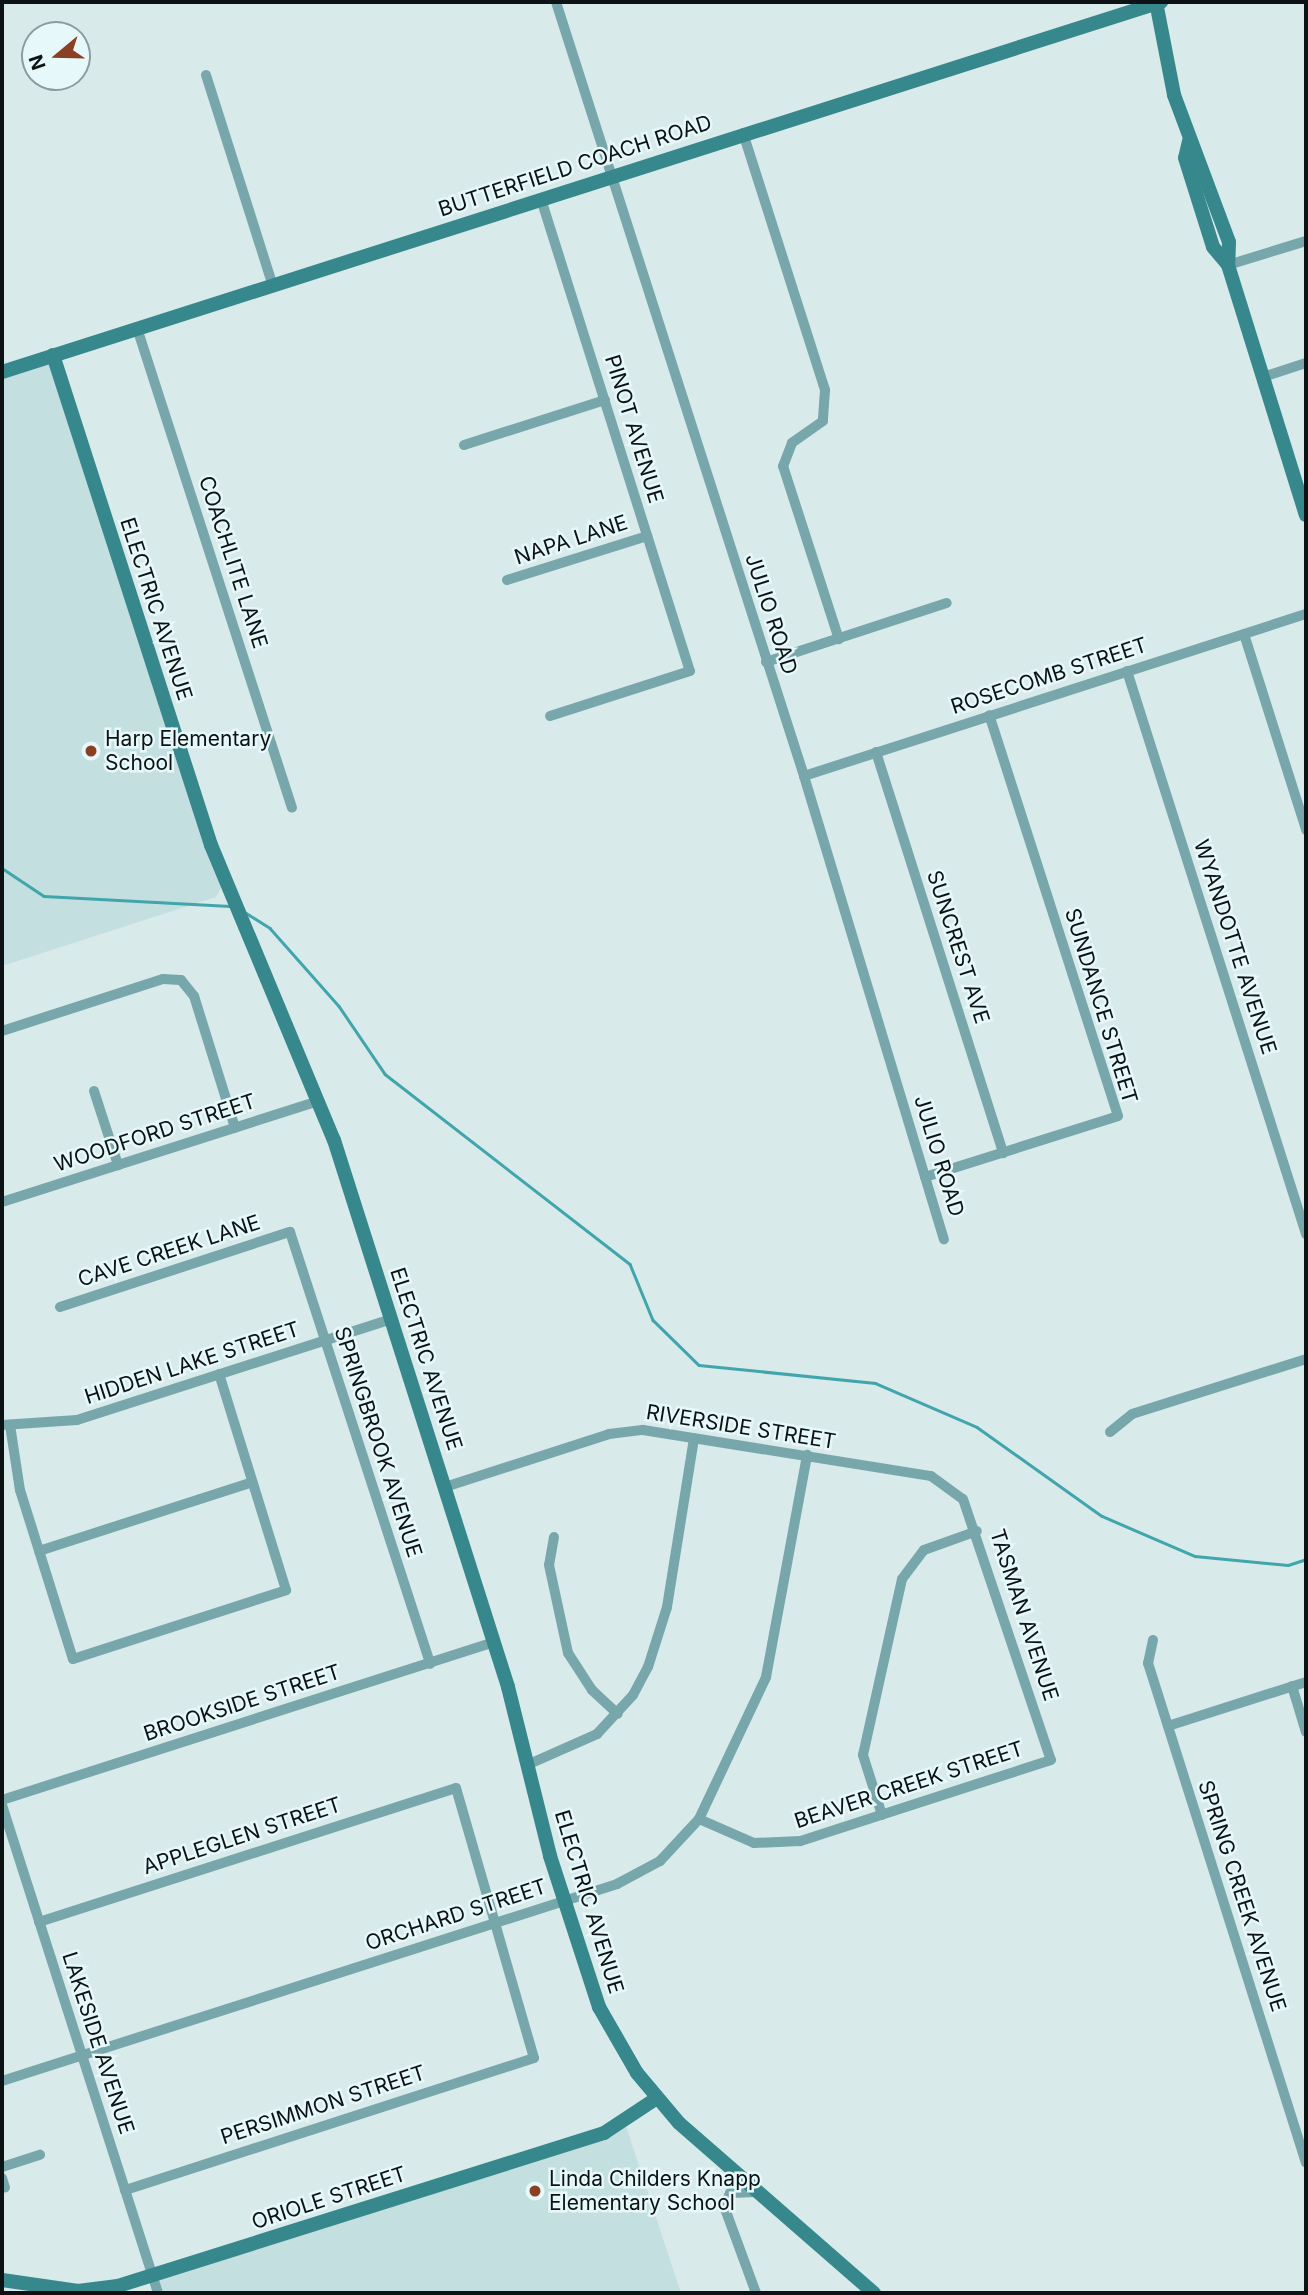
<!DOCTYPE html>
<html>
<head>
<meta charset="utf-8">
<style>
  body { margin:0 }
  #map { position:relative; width:1308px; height:2295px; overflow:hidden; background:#d9eaeb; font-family:Inter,sans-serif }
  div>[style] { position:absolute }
  .built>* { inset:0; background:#c4dfe0 }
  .stream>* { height:2.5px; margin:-1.25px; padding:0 1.25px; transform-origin:1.25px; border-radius:1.25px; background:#41a5ac }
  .street>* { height:10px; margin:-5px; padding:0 5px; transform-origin:5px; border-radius:5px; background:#77a7aa }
  .secondary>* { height:14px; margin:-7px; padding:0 7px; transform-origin:7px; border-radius:7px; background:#37888d }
  .dots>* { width:19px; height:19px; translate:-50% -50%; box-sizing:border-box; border:4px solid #e6f8f9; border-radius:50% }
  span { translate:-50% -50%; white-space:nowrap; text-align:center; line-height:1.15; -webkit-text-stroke:5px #e6f8f9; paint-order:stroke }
  .street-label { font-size:21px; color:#0d1314 }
  .poi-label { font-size:21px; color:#0d1314 }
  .left { translate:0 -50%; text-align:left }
  .frame { position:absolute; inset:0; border:4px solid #0d1314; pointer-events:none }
  .north { position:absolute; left:21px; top:21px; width:70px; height:70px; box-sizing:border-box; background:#e6f8f9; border:2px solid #8f9c9d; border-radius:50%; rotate:251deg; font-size:19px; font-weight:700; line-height:28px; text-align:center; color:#0d1314 }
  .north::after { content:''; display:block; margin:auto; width:24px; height:32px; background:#8a4123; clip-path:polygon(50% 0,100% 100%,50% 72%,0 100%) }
</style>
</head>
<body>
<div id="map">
  <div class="built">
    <div style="clip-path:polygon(53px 355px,224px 882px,216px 897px,2px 966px,2px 372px)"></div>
    <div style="clip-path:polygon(625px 2123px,681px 2293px,158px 2293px,152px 2276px)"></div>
  </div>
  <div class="stream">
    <div style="left:2px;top:868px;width:50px;rotate:33.7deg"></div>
    <div style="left:44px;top:896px;width:186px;rotate:3.1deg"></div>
    <div style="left:243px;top:911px;width:32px;rotate:32deg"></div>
    <div style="left:270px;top:928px;width:104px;rotate:48.5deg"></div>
    <div style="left:339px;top:1006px;width:82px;rotate:55.9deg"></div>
    <div style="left:385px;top:1074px;width:310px;rotate:37.8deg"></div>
    <div style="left:630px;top:1264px;width:61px;rotate:67.7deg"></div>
    <div style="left:653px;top:1320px;width:64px;rotate:44.4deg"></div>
    <div style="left:699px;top:1365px;width:177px;rotate:5.8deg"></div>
    <div style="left:875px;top:1383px;width:111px;rotate:23.3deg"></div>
    <div style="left:977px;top:1427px;width:153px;rotate:35.5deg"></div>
    <div style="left:1102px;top:1516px;width:101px;rotate:23.3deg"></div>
    <div style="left:1195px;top:1556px;width:93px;rotate:5.5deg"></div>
    <div style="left:1288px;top:1565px;width:19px;rotate:-18deg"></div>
  </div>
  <div class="street">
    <div style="left:556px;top:2px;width:813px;rotate:72.23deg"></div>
    <div style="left:804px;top:776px;width:484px;rotate:73.2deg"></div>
    <div style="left:206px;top:75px;width:221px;rotate:72.4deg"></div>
    <div style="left:743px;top:133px;width:270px;rotate:72.3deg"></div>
    <div style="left:825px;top:390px;width:31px;rotate:94deg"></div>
    <div style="left:823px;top:421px;width:38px;rotate:145deg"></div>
    <div style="left:792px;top:443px;width:25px;rotate:111deg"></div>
    <div style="left:783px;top:466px;width:182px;rotate:72.1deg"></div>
    <div style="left:541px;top:199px;width:495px;rotate:72.5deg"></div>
    <div style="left:690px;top:671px;width:147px;rotate:162.2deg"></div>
    <div style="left:1228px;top:265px;width:82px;rotate:-17.1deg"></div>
    <div style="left:137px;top:328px;width:504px;rotate:72.1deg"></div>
    <div style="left:1263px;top:377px;width:45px;rotate:-18deg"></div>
    <div style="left:464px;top:445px;width:148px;rotate:-17.7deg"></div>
    <div style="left:507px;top:580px;width:147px;rotate:-17.4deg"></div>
    <div style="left:1244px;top:634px;width:206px;rotate:72.4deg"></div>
    <div style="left:766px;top:662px;width:190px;rotate:-18.1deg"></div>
    <div style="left:1127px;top:671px;width:591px;rotate:72.36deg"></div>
    <div style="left:876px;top:752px;width:421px;rotate:72.4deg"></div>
    <div style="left:804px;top:776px;width:527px;rotate:-17.89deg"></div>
    <div style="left:2px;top:1031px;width:169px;rotate:-17.9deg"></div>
    <div style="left:163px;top:979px;width:18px;rotate:3deg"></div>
    <div style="left:181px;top:980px;width:21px;rotate:51deg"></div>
    <div style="left:194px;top:996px;width:138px;rotate:72.7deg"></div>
    <div style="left:94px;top:1091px;width:78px;rotate:72deg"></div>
    <div style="left:925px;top:1177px;width:202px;rotate:-17.5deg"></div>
    <div style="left:1118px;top:1116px;width:421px;rotate:-107.8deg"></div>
    <div style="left:2px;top:1202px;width:333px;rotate:-17.7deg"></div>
    <div style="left:60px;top:1307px;width:242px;rotate:-18.1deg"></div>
    <div style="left:290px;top:1232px;width:454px;rotate:72deg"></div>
    <div style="left:2px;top:1425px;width:75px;rotate:-3.8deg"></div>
    <div style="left:77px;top:1420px;width:330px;rotate:-17.8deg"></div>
    <div style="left:10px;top:1425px;width:66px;rotate:81.3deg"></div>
    <div style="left:20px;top:1490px;width:177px;rotate:72.6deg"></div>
    <div style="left:73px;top:1659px;width:224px;rotate:-17.9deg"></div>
    <div style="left:286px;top:1590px;width:226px;rotate:-107.2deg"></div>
    <div style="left:1110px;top:1432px;width:28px;rotate:-39deg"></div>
    <div style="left:1132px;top:1414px;width:182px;rotate:-17.5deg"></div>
    <div style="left:445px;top:1487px;width:172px;rotate:-17.9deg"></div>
    <div style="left:609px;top:1434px;width:34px;rotate:-7deg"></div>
    <div style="left:643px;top:1430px;width:292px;rotate:9.1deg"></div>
    <div style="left:931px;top:1476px;width:39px;rotate:36deg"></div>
    <div style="left:963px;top:1499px;width:275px;rotate:71.4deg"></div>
    <div style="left:1051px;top:1760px;width:264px;rotate:162.1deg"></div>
    <div style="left:800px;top:1841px;width:46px;rotate:177.5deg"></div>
    <div style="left:754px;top:1843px;width:60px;rotate:-156.4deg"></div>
    <div style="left:554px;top:1537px;width:28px;rotate:100deg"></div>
    <div style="left:549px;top:1565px;width:90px;rotate:77.8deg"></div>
    <div style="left:568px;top:1653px;width:44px;rotate:57deg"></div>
    <div style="left:592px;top:1690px;width:35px;rotate:43deg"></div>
    <div style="left:39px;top:1551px;width:224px;rotate:-17.9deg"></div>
    <div style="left:1153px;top:1640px;width:24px;rotate:102deg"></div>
    <div style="left:1148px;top:1663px;width:524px;rotate:72.46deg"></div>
    <div style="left:1292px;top:1686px;width:48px;rotate:73.1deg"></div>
    <div style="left:1168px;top:1726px;width:145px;rotate:-17.7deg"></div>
    <div style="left:527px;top:1765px;width:77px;rotate:-23.9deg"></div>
    <div style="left:597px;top:1734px;width:53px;rotate:-47.3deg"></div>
    <div style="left:633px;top:1695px;width:32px;rotate:-62deg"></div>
    <div style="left:648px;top:1667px;width:63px;rotate:-72.4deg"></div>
    <div style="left:667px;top:1607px;width:171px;rotate:-80.9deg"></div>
    <div style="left:2px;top:1800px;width:517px;rotate:-17.8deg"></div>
    <div style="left:2px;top:1805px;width:512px;rotate:72.27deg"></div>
    <div style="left:882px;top:1815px;width:63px;rotate:-107.6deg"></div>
    <div style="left:863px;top:1755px;width:180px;rotate:-77.5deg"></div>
    <div style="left:902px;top:1579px;width:36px;rotate:-53deg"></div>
    <div style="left:924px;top:1550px;width:56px;rotate:-19.7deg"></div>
    <div style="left:39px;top:1922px;width:438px;rotate:-17.8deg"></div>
    <div style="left:456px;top:1788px;width:281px;rotate:73.9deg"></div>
    <div style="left:534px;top:2058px;width:430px;rotate:162.1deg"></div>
    <div style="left:2px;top:2081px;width:646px;rotate:-17.76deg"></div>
    <div style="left:617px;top:1884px;width:49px;rotate:-28.1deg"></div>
    <div style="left:660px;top:1861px;width:57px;rotate:-47.1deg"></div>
    <div style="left:699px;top:1819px;width:157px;rotate:-64.7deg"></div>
    <div style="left:766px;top:1677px;width:226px;rotate:-79.5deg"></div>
    <div style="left:2px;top:2167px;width:40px;rotate:-18deg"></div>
    <div style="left:2px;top:2178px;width:10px;rotate:73deg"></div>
    <div style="left:756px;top:2293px;width:93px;rotate:-110.2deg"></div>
    <div style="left:724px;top:2206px;width:14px;rotate:-65deg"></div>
    <div style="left:730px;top:2193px;width:27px;rotate:-2deg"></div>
  </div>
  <div class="secondary">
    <div style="left:1156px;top:2px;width:95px;rotate:79deg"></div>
    <div style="left:1174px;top:95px;width:157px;rotate:69.5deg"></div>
    <div style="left:1229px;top:242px;width:23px;rotate:92deg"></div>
    <div style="left:1189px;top:141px;width:17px;rotate:103deg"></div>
    <div style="left:1185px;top:158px;width:93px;rotate:72.5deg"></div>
    <div style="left:1213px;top:247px;width:23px;rotate:50deg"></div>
    <div style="left:1228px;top:265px;width:262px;rotate:72.7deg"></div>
    <div style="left:53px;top:355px;width:515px;rotate:72.13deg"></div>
    <div style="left:211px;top:845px;width:320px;rotate:67.4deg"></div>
    <div style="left:334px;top:1140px;width:574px;rotate:72.35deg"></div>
    <div style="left:508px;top:1687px;width:174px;rotate:76deg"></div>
    <div style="left:550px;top:1856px;width:159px;rotate:72deg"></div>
    <div style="left:599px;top:2007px;width:76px;rotate:60.1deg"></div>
    <div style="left:637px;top:2073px;width:65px;rotate:50deg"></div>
    <div style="left:679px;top:2123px;width:259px;rotate:41.1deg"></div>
    <div style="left:2px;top:372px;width:1217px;rotate:-17.71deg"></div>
    <div style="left:2px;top:2280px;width:77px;rotate:8.2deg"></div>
    <div style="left:78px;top:2291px;width:40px;rotate:-7.1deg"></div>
    <div style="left:118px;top:2286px;width:510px;rotate:-17.47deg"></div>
    <div style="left:604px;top:2133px;width:64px;rotate:-33.4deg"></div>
  </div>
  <div class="dots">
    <div style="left:91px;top:751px;background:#8a4123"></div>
    <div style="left:535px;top:2191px;background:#8a4123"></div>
  </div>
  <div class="street-label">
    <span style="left:575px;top:166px;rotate:-18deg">BUTTERFIELD COACH ROAD</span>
    <span style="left:634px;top:429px;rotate:73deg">PINOT AVENUE</span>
    <span style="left:571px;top:540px;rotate:-18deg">NAPA LANE</span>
    <span style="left:233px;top:562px;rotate:72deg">COACHLITE LANE</span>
    <span style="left:156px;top:609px;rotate:72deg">ELECTRIC AVENUE</span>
    <span style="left:771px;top:614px;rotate:72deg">JULIO ROAD</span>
    <span style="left:1049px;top:676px;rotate:-18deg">ROSECOMB STREET</span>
    <span style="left:958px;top:947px;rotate:72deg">SUNCREST AVE</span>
    <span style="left:1235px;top:947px;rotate:72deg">WYANDOTTE AVENUE</span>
    <span style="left:1101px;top:1006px;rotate:73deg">SUNDANCE STREET</span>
    <span style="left:155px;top:1133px;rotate:-18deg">WOODFORD STREET</span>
    <span style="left:939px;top:1156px;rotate:73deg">JULIO ROAD</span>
    <span style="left:169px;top:1251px;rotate:-18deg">CAVE CREEK LANE</span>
    <span style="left:426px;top:1359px;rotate:72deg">ELECTRIC AVENUE</span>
    <span style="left:192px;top:1363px;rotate:-18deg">HIDDEN LAKE STREET</span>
    <span style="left:741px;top:1427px;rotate:9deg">RIVERSIDE STREET</span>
    <span style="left:378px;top:1442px;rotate:72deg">SPRINGBROOK AVENUE</span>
    <span style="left:1024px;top:1615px;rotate:72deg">TASMAN AVENUE</span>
    <span style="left:242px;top:1703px;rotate:-18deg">BROOKSIDE STREET</span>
    <span style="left:909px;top:1785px;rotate:-18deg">BEAVER CREEK STREET</span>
    <span style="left:242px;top:1836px;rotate:-18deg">APPLEGLEN STREET</span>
    <span style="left:1242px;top:1896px;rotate:72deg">SPRING CREEK AVENUE</span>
    <span style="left:589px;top:1902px;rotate:73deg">ELECTRIC AVENUE</span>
    <span style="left:456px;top:1915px;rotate:-18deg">ORCHARD STREET</span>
    <span style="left:98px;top:2043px;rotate:72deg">LAKESIDE AVENUE</span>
    <span style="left:323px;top:2105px;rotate:-18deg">PERSIMMON STREET</span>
    <span style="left:329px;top:2198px;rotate:-18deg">ORIOLE STREET</span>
  </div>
  <div class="poi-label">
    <span class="left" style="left:105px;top:751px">Harp Elementary<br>School</span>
    <span class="left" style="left:549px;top:2191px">Linda Childers Knapp<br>Elementary School</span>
  </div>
  <div class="frame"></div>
  <div class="north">N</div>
</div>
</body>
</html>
